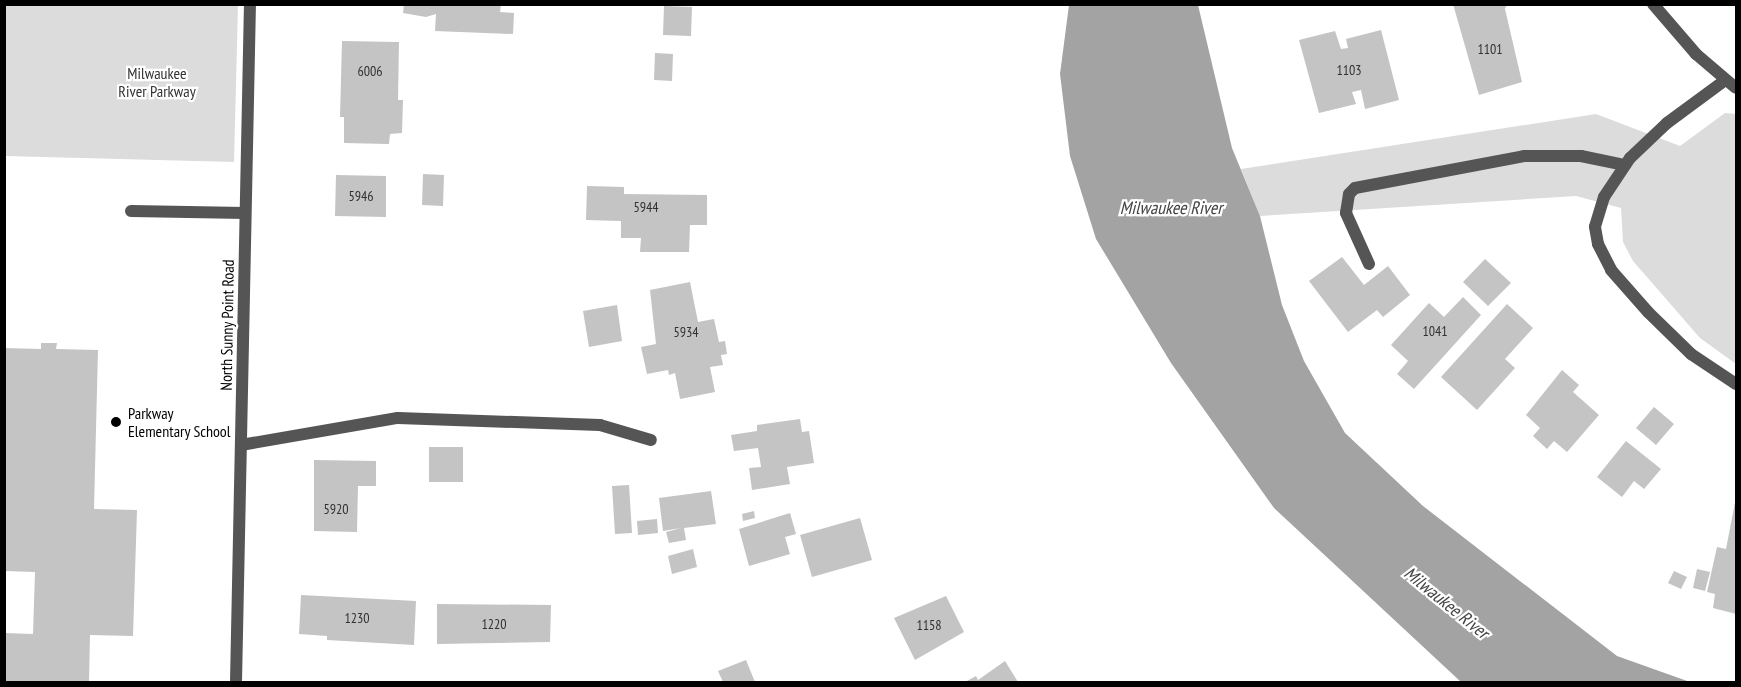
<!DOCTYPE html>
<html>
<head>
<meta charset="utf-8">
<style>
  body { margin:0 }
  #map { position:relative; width:1741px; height:687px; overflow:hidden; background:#fff; font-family:"PT Sans Narrow",sans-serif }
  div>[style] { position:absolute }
  .green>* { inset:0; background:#dcdcdc }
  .water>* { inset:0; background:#a3a3a3 }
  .building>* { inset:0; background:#c4c4c4 }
  .service>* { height:12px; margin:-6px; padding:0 6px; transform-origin:6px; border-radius:6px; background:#555 }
  .minor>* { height:12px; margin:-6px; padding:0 6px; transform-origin:6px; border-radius:6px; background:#555 }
  .dots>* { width:16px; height:16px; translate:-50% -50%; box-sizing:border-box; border:3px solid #fff; border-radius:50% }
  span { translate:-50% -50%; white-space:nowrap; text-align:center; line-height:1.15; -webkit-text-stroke:4.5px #fff; paint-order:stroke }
  .number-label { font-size:14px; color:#313131 }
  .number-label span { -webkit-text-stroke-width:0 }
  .park-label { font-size:16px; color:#333 }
  .street-label { font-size:16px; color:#000 }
  .poi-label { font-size:16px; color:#000 }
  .left { translate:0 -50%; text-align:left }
  .water-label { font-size:18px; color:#444; font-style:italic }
  .frame { position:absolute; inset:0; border:6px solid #000; pointer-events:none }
</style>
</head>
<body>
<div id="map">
  <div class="green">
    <div style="clip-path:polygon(5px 4px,238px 5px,234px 162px,5px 156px)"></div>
    <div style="clip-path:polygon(1725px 113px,1736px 114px,1736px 364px,1700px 338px,1633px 261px,1623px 242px,1621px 208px,1576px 196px,1260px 216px,1241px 169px,1596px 114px,1680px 146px)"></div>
  </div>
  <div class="water">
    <div style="clip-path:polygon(1069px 5px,1198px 5px,1232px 148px,1260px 216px,1282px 305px,1304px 361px,1345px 433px,1423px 506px,1617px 656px,1690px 682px,1461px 682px,1274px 508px,1171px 363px,1096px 239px,1070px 156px,1060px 74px)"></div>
  </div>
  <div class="building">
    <div style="clip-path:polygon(404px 4px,501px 4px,500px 12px,514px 13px,513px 34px,435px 31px,436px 14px,426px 17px,403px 13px)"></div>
    <div style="clip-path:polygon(1453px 4px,1507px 4px,1505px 9px,1522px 82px,1479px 95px)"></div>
    <div style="clip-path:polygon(664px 6px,692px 7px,691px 36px,663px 35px)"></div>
    <div style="clip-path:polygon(1381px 30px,1399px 100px,1365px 109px,1361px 90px,1352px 92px,1356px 104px,1319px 113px,1299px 40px,1335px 31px,1341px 49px,1348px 48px,1346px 39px)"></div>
    <div style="clip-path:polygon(342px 41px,399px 42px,398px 100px,403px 100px,402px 133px,390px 134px,389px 144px,344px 143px,344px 117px,340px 117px)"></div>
    <div style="clip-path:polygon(655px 53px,673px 54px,672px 81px,654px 80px)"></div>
    <div style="clip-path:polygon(423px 174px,444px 175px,443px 206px,422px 205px)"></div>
    <div style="clip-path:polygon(336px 175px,386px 176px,386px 217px,335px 216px)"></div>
    <div style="clip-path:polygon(587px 186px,624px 187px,624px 194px,707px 195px,707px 225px,690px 225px,689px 252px,640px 252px,641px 238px,621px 238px,621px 221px,586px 220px)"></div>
    <div style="clip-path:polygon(1342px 257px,1364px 285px,1388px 266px,1410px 295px,1383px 317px,1377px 310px,1348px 332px,1309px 281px)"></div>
    <div style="clip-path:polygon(1485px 259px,1511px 283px,1488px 306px,1463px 282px)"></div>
    <div style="clip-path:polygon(690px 282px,698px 322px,714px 319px,719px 342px,725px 341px,727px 354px,721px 355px,723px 365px,710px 367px,715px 392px,680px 399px,675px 373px,669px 375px,668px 370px,647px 374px,641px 347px,656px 344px,650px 290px)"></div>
    <div style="clip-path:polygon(1463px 297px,1481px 315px,1414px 389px,1397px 374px,1408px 361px,1391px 345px,1429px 303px,1444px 317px)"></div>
    <div style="clip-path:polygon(1507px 304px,1533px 328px,1505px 359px,1515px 368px,1477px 410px,1441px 377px)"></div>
    <div style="clip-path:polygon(617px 305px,622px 341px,589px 347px,583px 311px)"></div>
    <div style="clip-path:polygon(41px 343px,57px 343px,56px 349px,98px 350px,94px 509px,137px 510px,133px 636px,90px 635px,89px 682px,4px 682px,4px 633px,33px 634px,35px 572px,4px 571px,4px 348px,41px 349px)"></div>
    <div style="clip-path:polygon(1562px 370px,1579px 385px,1573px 392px,1599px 415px,1567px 452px,1554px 441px,1547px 449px,1533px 436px,1540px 428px,1526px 415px)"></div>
    <div style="clip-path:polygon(1654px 407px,1674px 424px,1656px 445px,1636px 428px)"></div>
    <div style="clip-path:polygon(800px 419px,802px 432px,809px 431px,814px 463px,787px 467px,790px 484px,752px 490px,749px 468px,761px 467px,758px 448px,734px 451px,731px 435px,757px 431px,757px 425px)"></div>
    <div style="clip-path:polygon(1626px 441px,1661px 469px,1644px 489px,1634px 481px,1622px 497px,1597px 477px)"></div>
    <div style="clip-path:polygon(429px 447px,463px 447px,463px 482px,429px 482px)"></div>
    <div style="clip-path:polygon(314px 460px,376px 461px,376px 486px,358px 486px,357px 532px,314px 531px)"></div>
    <div style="clip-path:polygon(629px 485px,632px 533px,615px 534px,612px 486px)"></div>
    <div style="clip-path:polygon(711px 491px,716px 524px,684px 528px,686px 540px,669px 543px,666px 532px,681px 528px,663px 531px,659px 498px)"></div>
    <div style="clip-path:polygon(1736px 497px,1736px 614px,1713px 608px,1715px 594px,1707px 592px,1717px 547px,1726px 549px)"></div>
    <div style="clip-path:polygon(754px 511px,755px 518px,743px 521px,742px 514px)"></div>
    <div style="clip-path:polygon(790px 513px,796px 534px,785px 537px,790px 554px,749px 566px,739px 529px)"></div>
    <div style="clip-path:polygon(860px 518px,872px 560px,812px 577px,800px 535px)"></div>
    <div style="clip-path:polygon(657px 519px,658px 533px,638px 535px,637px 521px)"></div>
    <div style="clip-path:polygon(693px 549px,697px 567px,672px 574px,668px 556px)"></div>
    <div style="clip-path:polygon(1697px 569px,1710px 572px,1705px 591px,1693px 588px)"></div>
    <div style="clip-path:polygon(1674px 571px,1687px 577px,1681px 589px,1668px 583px)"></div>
    <div style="clip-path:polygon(301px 595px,416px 601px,414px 645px,327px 640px,327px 636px,299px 634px)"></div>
    <div style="clip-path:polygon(946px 596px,964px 632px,915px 660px,894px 618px)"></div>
    <div style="clip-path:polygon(437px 604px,551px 605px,550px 642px,437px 644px)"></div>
    <div style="clip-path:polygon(746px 660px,755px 682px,723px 682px,718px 671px)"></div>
    <div style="clip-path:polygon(1005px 661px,1018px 682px,965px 682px,976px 676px,978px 680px)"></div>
  </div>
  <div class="service">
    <div style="left:131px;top:211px;width:114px;rotate:1deg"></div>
    <div style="left:1369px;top:264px;width:56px;rotate:-114.3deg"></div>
    <div style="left:1346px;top:213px;width:19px;rotate:-81deg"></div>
    <div style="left:1349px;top:194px;width:8px;rotate:-45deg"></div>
    <div style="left:1355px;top:188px;width:172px;rotate:-10.7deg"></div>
    <div style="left:1524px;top:156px;width:57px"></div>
    <div style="left:1581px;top:156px;width:45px;rotate:11.6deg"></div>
    <div style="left:241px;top:445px;width:159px;rotate:-9.8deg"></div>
    <div style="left:398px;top:418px;width:202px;rotate:2deg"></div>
    <div style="left:600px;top:425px;width:53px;rotate:16.4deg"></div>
  </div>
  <div class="minor">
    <div style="left:1653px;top:4px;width:66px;rotate:49.3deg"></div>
    <div style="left:1696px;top:54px;width:52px;rotate:40.4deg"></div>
    <div style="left:1724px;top:81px;width:71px;rotate:143.6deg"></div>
    <div style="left:1667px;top:123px;width:51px;rotate:136.6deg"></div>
    <div style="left:1630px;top:158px;width:47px;rotate:123.7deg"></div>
    <div style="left:1604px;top:197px;width:31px;rotate:107deg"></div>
    <div style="left:1595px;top:227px;width:17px;rotate:80deg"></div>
    <div style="left:1598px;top:244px;width:29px;rotate:63deg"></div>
    <div style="left:1611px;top:270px;width:56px;rotate:48.6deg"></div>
    <div style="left:1648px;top:312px;width:60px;rotate:44.3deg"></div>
    <div style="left:1691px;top:354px;width:54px;rotate:33.7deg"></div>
    <div style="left:236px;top:682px;width:678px;rotate:-88.82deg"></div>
  </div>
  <div class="dots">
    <div style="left:116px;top:422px;background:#000"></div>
  </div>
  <div class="number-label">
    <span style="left:1490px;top:49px">1101</span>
    <span style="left:1349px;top:70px">1103</span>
    <span style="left:370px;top:71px">6006</span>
    <span style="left:361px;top:196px">5946</span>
    <span style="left:646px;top:207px">5944</span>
    <span style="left:1435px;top:331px">1041</span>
    <span style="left:686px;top:332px">5934</span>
    <span style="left:336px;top:509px">5920</span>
    <span style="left:357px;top:618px">1230</span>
    <span style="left:494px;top:624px">1220</span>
    <span style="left:929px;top:625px">1158</span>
  </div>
  <div class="park-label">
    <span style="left:157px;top:82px">Milwaukee<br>River Parkway</span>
  </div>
  <div class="street-label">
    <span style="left:227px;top:325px;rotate:-89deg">North Sunny Point Road</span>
  </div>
  <div class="poi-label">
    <span class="left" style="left:128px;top:422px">Parkway<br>Elementary School</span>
  </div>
  <div class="water-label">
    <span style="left:1171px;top:208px">Milwaukee River</span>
    <span style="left:1446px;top:603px;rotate:39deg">Milwaukee River</span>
  </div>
  <div class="frame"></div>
</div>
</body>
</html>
